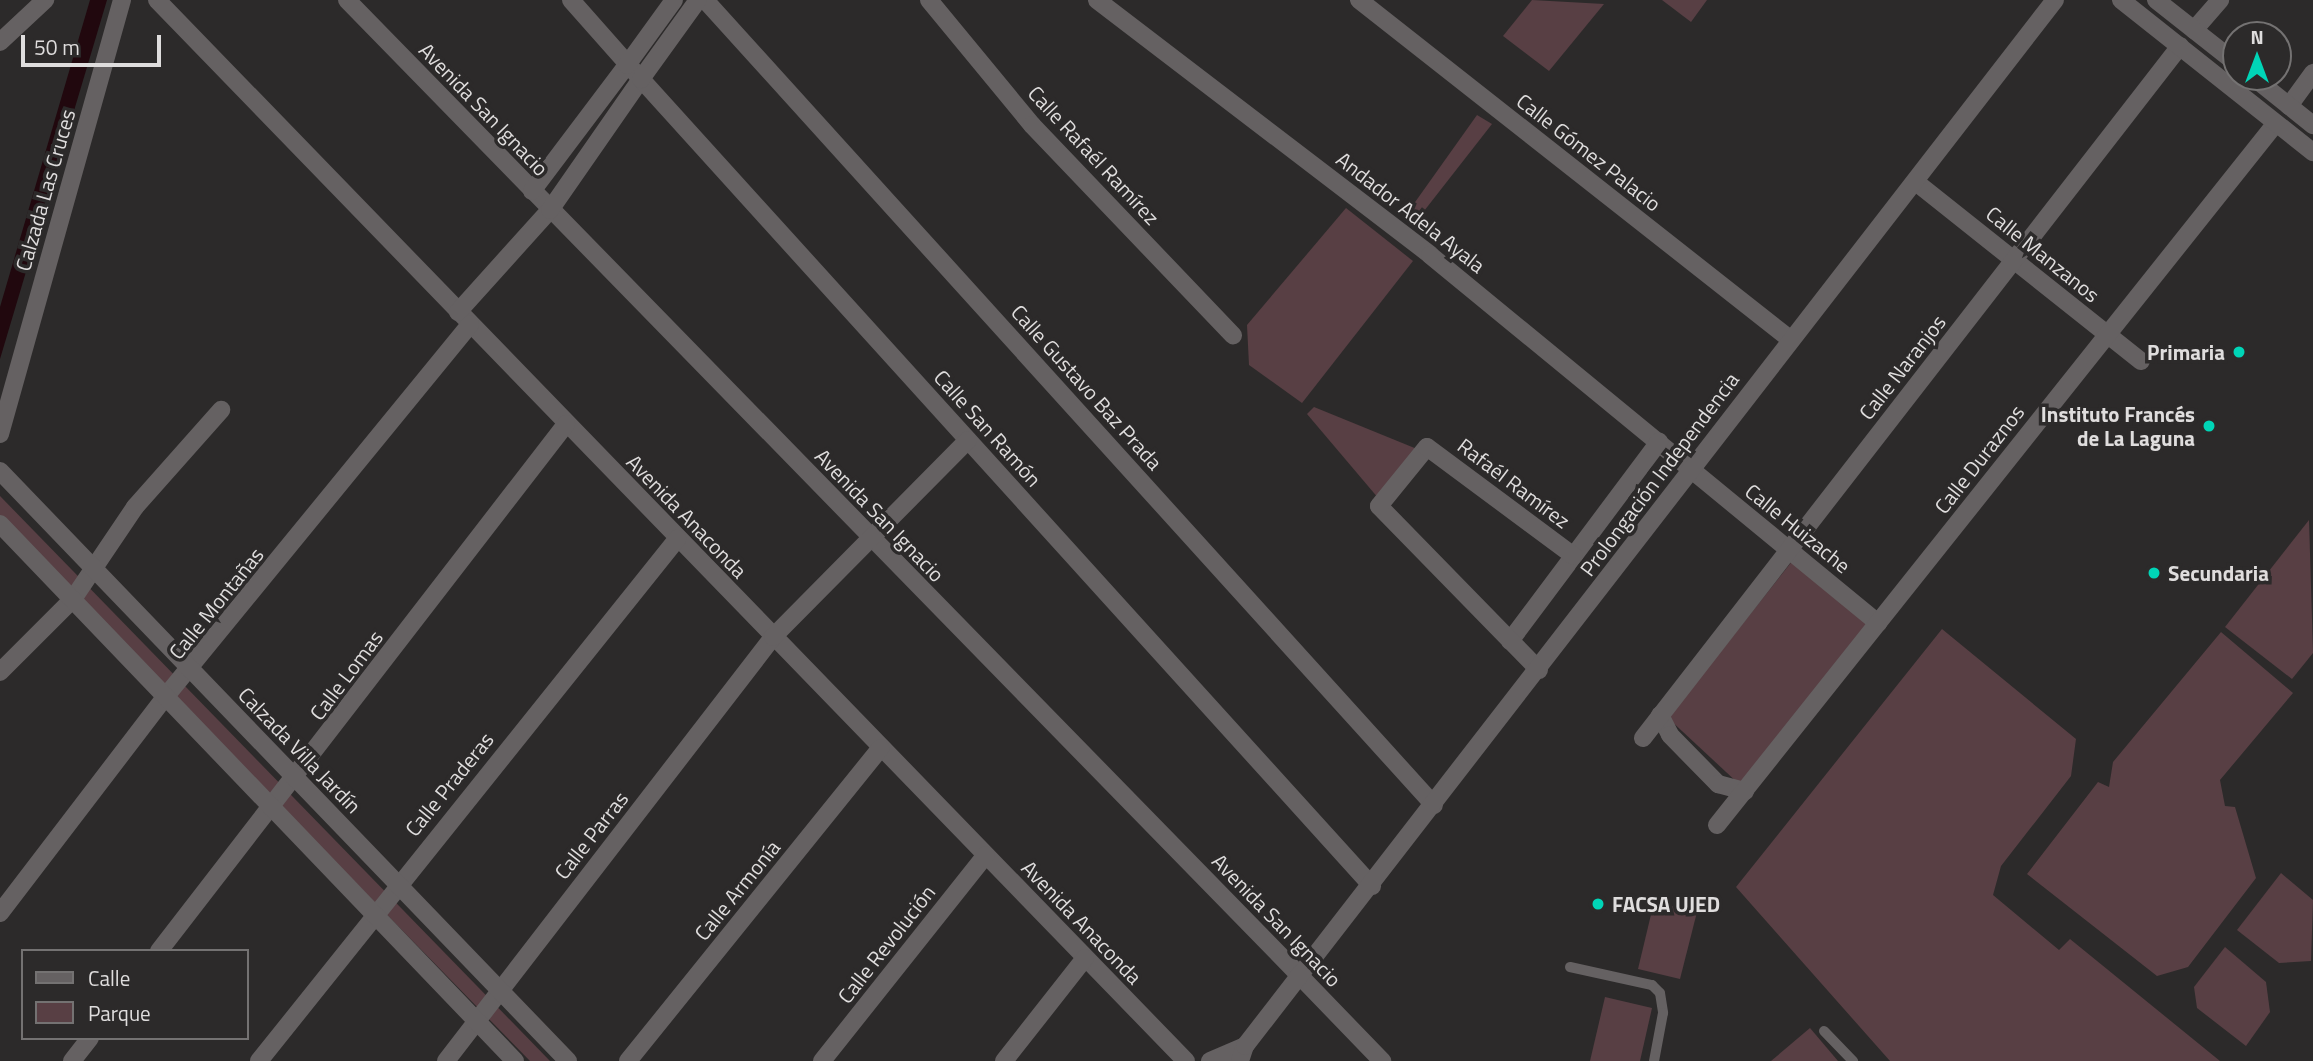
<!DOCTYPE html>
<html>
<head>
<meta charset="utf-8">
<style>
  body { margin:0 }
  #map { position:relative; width:2313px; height:1061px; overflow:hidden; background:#2c2a2a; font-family:"Titillium Web",sans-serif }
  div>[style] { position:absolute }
  .green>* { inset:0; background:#583f44 }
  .water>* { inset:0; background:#21080e }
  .lane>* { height:10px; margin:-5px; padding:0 5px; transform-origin:5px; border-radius:5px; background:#656162 }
  .street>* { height:18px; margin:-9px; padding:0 9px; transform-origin:9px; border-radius:9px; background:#656162 }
  .secondary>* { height:18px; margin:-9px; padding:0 9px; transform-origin:9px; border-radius:9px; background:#656162 }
  .dots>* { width:19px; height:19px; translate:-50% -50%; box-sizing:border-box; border:4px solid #2c2a2a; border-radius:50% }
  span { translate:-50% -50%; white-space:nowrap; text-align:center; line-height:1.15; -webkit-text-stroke:7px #2c2a2a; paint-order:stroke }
  .street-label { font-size:21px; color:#dfdddd }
  .poi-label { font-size:21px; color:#dfdddd; font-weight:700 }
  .right { translate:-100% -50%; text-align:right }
  .left { translate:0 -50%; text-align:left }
  .legend { position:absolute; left:21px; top:949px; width:228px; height:91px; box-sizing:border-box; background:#2c2a2a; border:2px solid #747272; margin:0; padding:9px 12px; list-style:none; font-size:21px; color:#dfdddd }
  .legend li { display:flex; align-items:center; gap:14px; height:35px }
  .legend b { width:35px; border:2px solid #747272 }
  .north { position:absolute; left:2222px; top:21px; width:70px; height:70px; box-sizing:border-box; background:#2c2a2a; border:2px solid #747272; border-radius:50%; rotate:0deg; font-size:19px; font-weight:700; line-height:28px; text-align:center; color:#dfdddd }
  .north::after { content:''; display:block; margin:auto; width:24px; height:32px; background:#00d5b7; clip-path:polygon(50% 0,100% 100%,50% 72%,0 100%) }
  .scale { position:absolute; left:21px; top:35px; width:140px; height:32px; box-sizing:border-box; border:4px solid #dfdddd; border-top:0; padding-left:9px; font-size:21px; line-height:24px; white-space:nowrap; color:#dfdddd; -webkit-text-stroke:5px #2c2a2a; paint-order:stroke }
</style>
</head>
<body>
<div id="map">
  <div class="green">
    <div style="clip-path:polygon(1532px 0,1604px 4px,1549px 71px,1503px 36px)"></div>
    <div style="clip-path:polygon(1662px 0,1707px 0,1691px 22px)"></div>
    <div style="clip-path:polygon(1477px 115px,1492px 124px,1417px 220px,1408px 212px)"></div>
    <div style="clip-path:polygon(1346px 208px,1413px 261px,1302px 403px,1249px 365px,1247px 325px)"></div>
    <div style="clip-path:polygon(1314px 407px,1417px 449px,1379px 499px,1307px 414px)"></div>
    <div style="clip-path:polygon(0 496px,550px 1061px,530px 1061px,179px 702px,0 517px)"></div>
    <div style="clip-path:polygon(2309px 520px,2313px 653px,2292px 679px,2225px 627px)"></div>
    <div style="clip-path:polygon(1797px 555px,1874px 618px,1740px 785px,1668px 718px)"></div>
    <div style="clip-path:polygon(1942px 629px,2076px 739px,2071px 776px,2001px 866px,1993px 895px,2059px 950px,2070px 939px,2220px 1061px,1890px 1061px,1736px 887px)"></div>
    <div style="clip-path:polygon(2221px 632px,2293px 693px,2220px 780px,2225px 806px,2235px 807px,2256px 878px,2188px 967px,2157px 976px,2027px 874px,2098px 782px,2109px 787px,2113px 762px)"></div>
    <div style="clip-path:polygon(2281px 873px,2313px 900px,2311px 961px,2279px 963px,2237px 930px)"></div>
    <div style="clip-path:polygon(1654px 902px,1697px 912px,1680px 979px,1638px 969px)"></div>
    <div style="clip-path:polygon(2225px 947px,2266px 982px,2270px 1012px,2246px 1046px,2197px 1008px,2194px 987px)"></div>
    <div style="clip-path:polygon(1605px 997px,1652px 1008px,1640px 1061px,1590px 1061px)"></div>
    <div style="clip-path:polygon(1810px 1028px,1838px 1061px,1771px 1061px)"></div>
  </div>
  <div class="water">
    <div style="clip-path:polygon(90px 0,107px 0,0 359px,0 307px)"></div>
  </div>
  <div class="lane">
    <div style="left:1570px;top:967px;width:84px;rotate:12.4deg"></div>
    <div style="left:1652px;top:985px;width:11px;rotate:45deg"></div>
    <div style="left:1660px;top:993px;width:20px;rotate:81deg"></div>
    <div style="left:1663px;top:1013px;width:49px;rotate:100.6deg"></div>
    <div style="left:1824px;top:1031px;width:42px;rotate:46deg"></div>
  </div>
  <div class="street">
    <div style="left:157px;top:0;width:1478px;rotate:45.88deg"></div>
    <div style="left:347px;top:0;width:1363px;rotate:45.68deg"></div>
    <div style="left:705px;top:0;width:1086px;rotate:47.84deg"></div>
    <div style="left:929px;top:0;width:162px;rotate:50.5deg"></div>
    <div style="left:1032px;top:125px;width:291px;rotate:46.3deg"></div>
    <div style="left:1097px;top:0;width:419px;rotate:37.4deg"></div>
    <div style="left:1430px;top:255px;width:580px;rotate:39.4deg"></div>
    <div style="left:1359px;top:0;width:548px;rotate:38.19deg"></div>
    <div style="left:2194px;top:30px;width:40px;rotate:-49deg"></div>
    <div style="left:0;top:42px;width:62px;rotate:-43deg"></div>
    <div style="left:2289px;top:106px;width:41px;rotate:-54deg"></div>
    <div style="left:1917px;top:183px;width:286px;rotate:38.5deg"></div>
    <div style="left:532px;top:191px;width:158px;rotate:-53deg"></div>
    <div style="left:458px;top:312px;width:137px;rotate:-48deg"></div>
    <div style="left:550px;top:210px;width:160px;rotate:-55.2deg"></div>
    <div style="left:641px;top:79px;width:1089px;rotate:47.83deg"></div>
    <div style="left:0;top:434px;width:451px;rotate:-74.3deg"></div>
    <div style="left:1510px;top:641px;width:249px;rotate:-53.2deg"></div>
    <div style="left:1539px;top:670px;width:229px;rotate:-134.3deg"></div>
    <div style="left:1379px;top:506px;width:76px;rotate:-50.9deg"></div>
    <div style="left:1427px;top:447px;width:183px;rotate:36.6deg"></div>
    <div style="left:0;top:672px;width:103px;rotate:-45deg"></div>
    <div style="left:73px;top:599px;width:111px;rotate:-56deg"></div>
    <div style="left:135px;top:507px;width:130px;rotate:-48.4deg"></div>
    <div style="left:1660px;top:715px;width:22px;rotate:63deg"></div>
    <div style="left:1670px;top:735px;width:69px;rotate:45.6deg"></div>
    <div style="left:1718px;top:784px;width:28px;rotate:15deg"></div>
    <div style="left:1643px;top:738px;width:876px;rotate:-52.19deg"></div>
    <div style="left:1717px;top:825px;width:897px;rotate:-51.47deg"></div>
    <div style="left:0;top:913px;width:273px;rotate:-52.6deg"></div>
    <div style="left:166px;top:696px;width:480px;rotate:-50.7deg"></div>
    <div style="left:159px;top:951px;width:666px;rotate:-52.32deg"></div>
    <div style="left:72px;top:1061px;width:29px;rotate:-52deg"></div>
    <div style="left:259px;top:1061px;width:669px;rotate:-51.31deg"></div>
    <div style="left:446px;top:1061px;width:535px;rotate:-52.36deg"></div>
    <div style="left:773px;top:637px;width:277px;rotate:-45.3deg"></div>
    <div style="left:628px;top:1061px;width:402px;rotate:-51.1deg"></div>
    <div style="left:822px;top:1061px;width:263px;rotate:-51.5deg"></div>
    <div style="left:1004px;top:1061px;width:131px;rotate:-51.8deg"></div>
  </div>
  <div class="secondary">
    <div style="left:571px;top:0;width:106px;rotate:48.5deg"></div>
    <div style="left:641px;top:79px;width:97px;rotate:-54.2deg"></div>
    <div style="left:2121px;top:0;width:245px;rotate:38.4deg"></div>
    <div style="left:2156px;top:0;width:102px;rotate:38.2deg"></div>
    <div style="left:627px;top:65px;width:80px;rotate:-54.1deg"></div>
    <div style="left:2253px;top:77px;width:77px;rotate:38.7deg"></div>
    <div style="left:0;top:471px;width:819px;rotate:46.09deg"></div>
    <div style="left:0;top:524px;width:744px;rotate:46.2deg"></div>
    <div style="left:1299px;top:975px;width:120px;rotate:46deg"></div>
    <div style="left:1210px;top:1061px;width:38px;rotate:-23deg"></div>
    <div style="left:1240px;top:1061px;width:16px;rotate:-72deg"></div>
    <div style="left:1245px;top:1046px;width:1323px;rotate:-52.25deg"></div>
  </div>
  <div class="dots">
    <div style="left:2239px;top:352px;background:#00d5b7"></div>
    <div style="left:2209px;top:426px;background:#00d5b7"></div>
    <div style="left:2154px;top:573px;background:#00d5b7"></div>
    <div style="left:1598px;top:904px;background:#00d5b7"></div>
  </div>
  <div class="street-label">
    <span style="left:484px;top:109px;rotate:46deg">Avenida San Ignacio</span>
    <span style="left:1589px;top:152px;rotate:38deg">Calle Gómez Palacio</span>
    <span style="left:1094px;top:155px;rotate:47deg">Calle Rafaél Ramírez</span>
    <span style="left:45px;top:190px;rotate:-74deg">Calzada Las Cruces</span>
    <span style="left:1411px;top:212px;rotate:38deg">Andador Adela Ayala</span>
    <span style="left:2043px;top:254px;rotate:39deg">Calle Manzanos</span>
    <span style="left:1902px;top:367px;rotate:-52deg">Calle Naranjos</span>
    <span style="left:1087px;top:387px;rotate:48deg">Calle Gustavo Baz Prada</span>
    <span style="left:988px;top:428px;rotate:48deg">Calle San Ramón</span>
    <span style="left:1979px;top:459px;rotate:-52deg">Calle Duraznos</span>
    <span style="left:1659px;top:474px;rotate:-53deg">Prolongación Independencia</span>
    <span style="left:1514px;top:483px;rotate:37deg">Rafaél Ramírez</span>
    <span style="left:880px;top:515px;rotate:46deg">Avenida San Ignacio</span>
    <span style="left:687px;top:516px;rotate:46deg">Avenida Anaconda</span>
    <span style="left:1798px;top:528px;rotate:39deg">Calle Huizache</span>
    <span style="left:216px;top:603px;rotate:-51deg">Calle Montañas</span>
    <span style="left:346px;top:675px;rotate:-53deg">Calle Lomas</span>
    <span style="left:300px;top:750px;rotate:46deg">Calzada Villa Jardín</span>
    <span style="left:449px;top:784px;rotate:-51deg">Calle Praderas</span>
    <span style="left:591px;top:835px;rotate:-52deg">Calle Parras</span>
    <span style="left:737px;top:890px;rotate:-51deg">Calle Armonía</span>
    <span style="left:1277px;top:920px;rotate:46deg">Avenida San Ignacio</span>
    <span style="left:1082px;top:922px;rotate:46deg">Avenida Anaconda</span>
    <span style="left:886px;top:944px;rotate:-52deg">Calle Revolución</span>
  </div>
  <div class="poi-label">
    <span class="right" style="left:2225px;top:352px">Primaria</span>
    <span class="right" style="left:2195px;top:426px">Instituto Francés<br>de La Laguna</span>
    <span class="left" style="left:2168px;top:573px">Secundaria</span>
    <span class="left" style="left:1612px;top:904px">FACSA UJED</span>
  </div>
  <ul class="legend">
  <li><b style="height:9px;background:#656162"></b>Calle</li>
  <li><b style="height:19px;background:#583f44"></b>Parque</li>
  </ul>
  <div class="north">N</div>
  <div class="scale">50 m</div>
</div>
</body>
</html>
